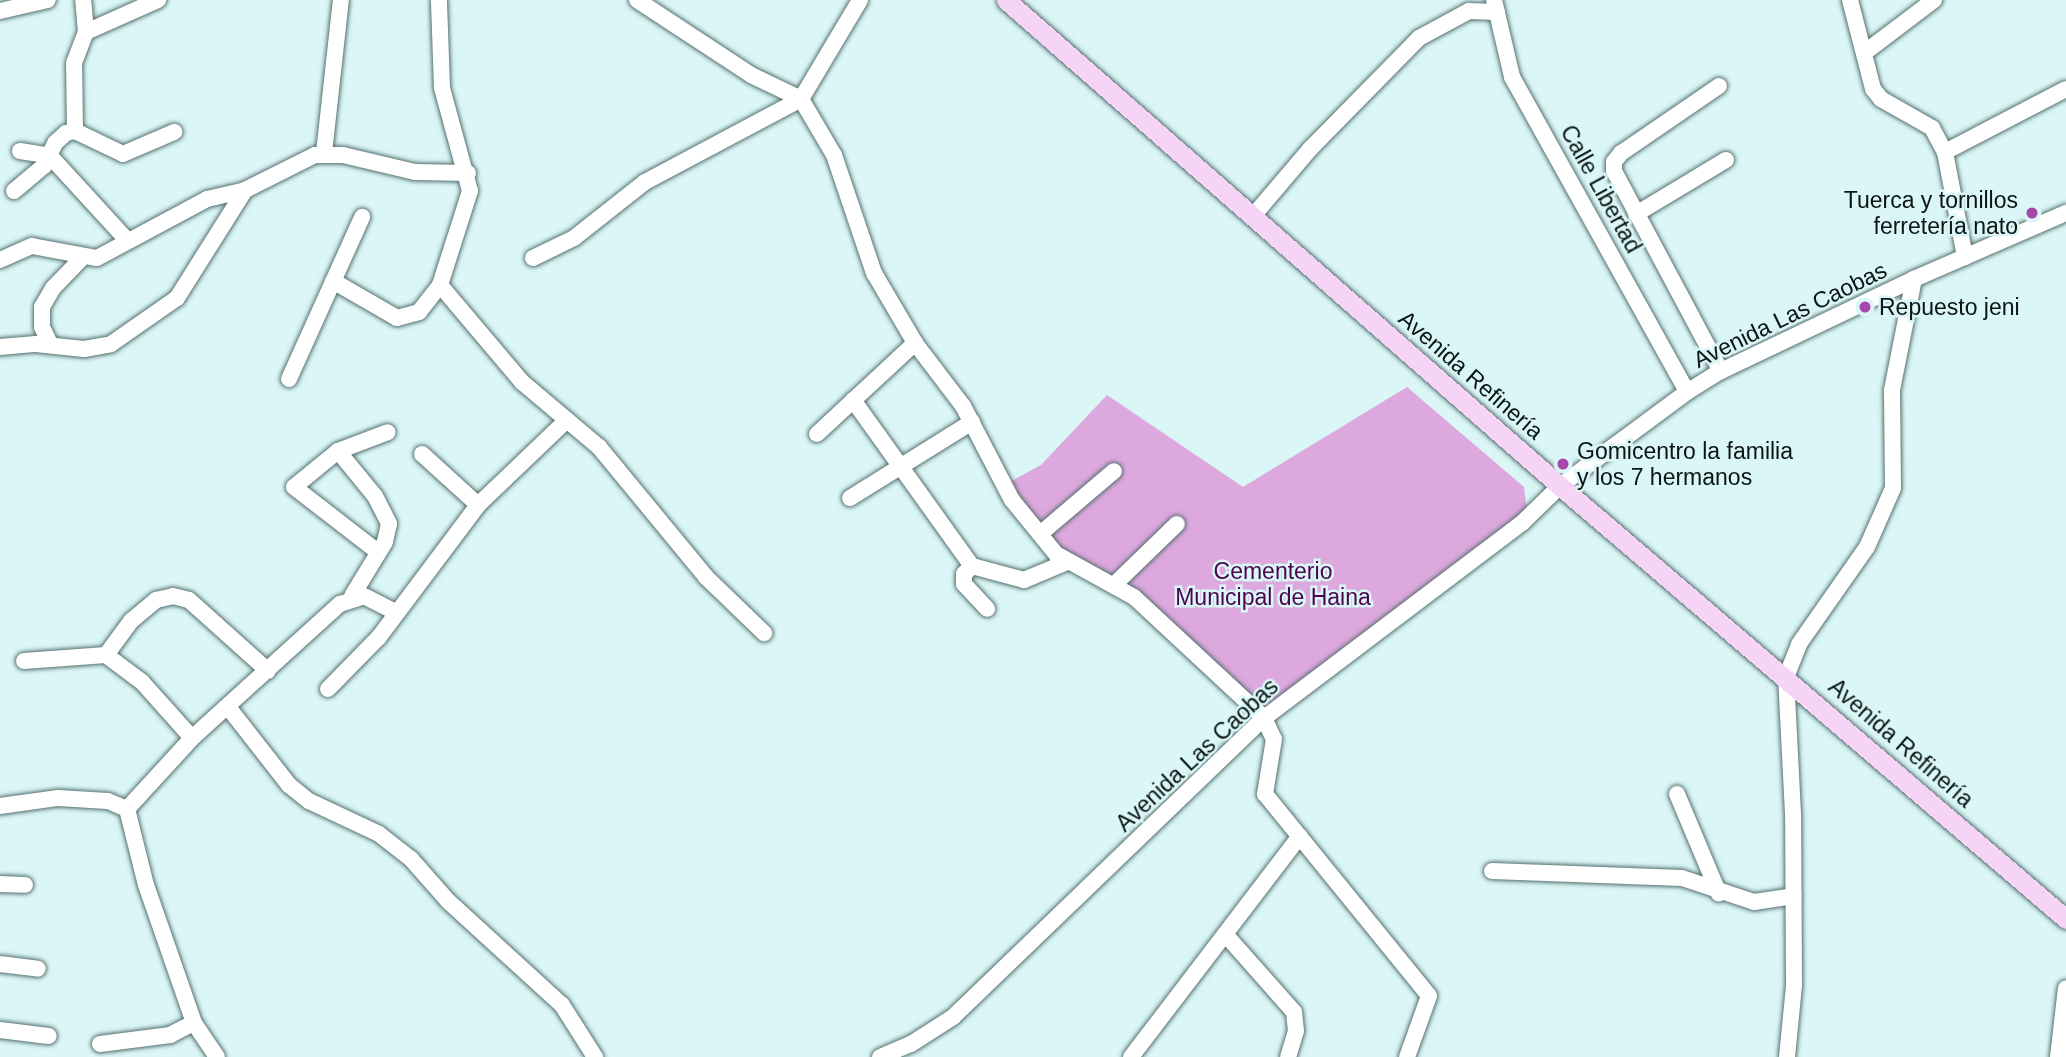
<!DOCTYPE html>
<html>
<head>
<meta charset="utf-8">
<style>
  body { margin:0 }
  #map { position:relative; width:2066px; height:1057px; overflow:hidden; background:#daf6f6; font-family:Arial,sans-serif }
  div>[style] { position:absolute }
  .green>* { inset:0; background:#dda8de }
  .roads { filter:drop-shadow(0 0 2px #577070) drop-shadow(0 0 2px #577070) }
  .minor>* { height:16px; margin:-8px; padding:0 8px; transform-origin:8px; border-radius:8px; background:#fff }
  .major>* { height:19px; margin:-9.5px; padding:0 9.5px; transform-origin:9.5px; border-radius:9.5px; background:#f5d4f5 }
  .dots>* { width:19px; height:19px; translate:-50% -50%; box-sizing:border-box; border:4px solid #daf6f6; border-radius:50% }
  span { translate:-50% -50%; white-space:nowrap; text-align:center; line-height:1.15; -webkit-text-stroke:5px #daf6f6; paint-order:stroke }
  .street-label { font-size:23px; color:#0b1515 }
  .poi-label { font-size:23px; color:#0b1515 }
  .right { translate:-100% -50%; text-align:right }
  .left { translate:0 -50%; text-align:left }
  .park-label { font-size:23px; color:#4c044f }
</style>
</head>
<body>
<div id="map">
  <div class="green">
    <div style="clip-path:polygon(1407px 387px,1524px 487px,1527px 511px,1264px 718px,1134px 597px,1067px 562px,1004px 485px,1041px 465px,1107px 395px,1243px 487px)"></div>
  </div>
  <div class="roads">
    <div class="minor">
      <div style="left:637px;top:0;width:136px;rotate:33.3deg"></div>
      <div style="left:751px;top:75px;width:55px;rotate:25.6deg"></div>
      <div style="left:801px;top:99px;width:65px;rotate:59.5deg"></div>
      <div style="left:834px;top:155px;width:125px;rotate:71.3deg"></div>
      <div style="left:874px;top:273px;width:81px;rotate:59.6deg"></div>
      <div style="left:915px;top:343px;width:79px;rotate:52.7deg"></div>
      <div style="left:963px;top:406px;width:106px;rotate:62.5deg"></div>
      <div style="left:1012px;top:500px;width:70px;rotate:50.8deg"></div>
      <div style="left:1056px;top:554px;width:89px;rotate:28.9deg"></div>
      <div style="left:1134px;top:597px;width:178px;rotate:42.9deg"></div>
      <div style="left:1264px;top:718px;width:23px;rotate:65deg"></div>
      <div style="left:1274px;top:739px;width:56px;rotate:99.3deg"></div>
      <div style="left:1265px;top:794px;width:260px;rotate:50.9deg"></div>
      <div style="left:1429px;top:996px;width:65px;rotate:109.8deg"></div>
      <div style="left:1494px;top:0;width:79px;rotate:76.8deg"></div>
      <div style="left:1512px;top:77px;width:360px;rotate:60.9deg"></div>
      <div style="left:1850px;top:0;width:92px;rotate:75.5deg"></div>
      <div style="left:1873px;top:89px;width:13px;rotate:51deg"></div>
      <div style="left:1881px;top:99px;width:59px;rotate:29.6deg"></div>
      <div style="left:1932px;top:128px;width:27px;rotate:62deg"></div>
      <div style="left:1945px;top:152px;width:107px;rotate:79.2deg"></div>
      <div style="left:0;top:11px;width:49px;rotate:-12.9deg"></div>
      <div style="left:86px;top:32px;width:79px;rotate:-24deg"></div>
      <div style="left:1864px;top:53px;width:88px;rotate:-37.1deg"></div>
      <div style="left:1719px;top:86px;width:119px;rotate:145.6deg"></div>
      <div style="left:1621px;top:153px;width:11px;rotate:128deg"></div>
      <div style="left:1614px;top:162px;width:9px;rotate:90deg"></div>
      <div style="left:1614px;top:171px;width:227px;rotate:61.9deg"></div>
      <div style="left:75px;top:131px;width:68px;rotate:-90.8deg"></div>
      <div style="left:74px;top:63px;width:33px;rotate:-69deg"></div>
      <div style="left:86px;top:32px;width:32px;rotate:-95deg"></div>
      <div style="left:20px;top:151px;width:30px;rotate:9deg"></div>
      <div style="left:50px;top:156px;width:113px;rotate:47.5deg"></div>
      <div style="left:1945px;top:152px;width:136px;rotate:-27.5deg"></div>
      <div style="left:324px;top:153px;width:154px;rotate:-83.7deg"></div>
      <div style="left:14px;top:191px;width:39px;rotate:-40deg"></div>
      <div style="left:44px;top:166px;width:25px;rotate:-64deg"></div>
      <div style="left:55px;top:143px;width:15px;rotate:-42deg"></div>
      <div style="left:66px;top:133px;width:9px;rotate:-13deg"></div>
      <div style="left:75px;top:131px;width:53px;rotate:25.6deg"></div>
      <div style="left:123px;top:154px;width:56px;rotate:-23.3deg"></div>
      <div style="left:1636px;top:214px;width:105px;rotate:-31deg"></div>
      <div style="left:1253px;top:216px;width:88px;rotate:-49.6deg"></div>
      <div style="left:1310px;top:149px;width:156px;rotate:-45.5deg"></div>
      <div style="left:1419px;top:38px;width:57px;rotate:-28.4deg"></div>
      <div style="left:1469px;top:11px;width:28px;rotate:2deg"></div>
      <div style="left:533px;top:258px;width:46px;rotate:-26deg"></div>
      <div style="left:574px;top:238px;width:90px;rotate:-38.3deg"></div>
      <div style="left:645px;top:182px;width:177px;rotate:-28deg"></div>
      <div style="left:801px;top:99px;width:115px;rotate:-59.2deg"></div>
      <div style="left:0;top:260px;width:35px;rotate:-24deg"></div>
      <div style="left:32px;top:246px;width:66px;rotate:10.5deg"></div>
      <div style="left:97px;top:258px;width:125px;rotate:-28.2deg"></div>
      <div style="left:207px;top:199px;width:39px;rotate:-13deg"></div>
      <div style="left:333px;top:281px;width:74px;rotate:30deg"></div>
      <div style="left:397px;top:318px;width:23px;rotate:-15deg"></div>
      <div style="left:419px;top:312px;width:34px;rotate:-52deg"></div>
      <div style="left:440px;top:285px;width:99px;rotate:-72.3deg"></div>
      <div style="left:470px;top:191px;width:107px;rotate:-105.2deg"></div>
      <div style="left:442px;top:88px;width:88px;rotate:-92deg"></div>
      <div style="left:440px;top:285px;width:127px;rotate:49.8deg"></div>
      <div style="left:522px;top:382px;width:101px;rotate:40.2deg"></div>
      <div style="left:599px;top:447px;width:168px;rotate:50.5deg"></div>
      <div style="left:706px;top:577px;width:81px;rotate:44deg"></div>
      <div style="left:50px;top:344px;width:19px;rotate:-115deg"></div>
      <div style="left:42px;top:327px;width:20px;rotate:-90deg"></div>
      <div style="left:42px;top:307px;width:22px;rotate:-60deg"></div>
      <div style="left:53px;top:288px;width:40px;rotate:-46deg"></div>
      <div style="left:0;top:347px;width:36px;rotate:-5deg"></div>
      <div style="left:36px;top:344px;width:48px;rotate:5.9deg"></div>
      <div style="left:84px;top:349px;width:27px;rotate:-10deg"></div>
      <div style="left:111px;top:344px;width:80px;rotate:-34.9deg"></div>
      <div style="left:177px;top:298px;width:128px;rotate:-57.8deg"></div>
      <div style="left:245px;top:190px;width:78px;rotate:-26.6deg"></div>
      <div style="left:315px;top:155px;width:28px"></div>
      <div style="left:343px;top:155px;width:74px;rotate:13.3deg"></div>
      <div style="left:415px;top:172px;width:53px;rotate:1.1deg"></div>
      <div style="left:289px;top:379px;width:178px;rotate:-65.7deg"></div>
      <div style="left:853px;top:400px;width:204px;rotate:54.4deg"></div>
      <div style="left:972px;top:566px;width:54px;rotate:15.1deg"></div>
      <div style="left:1024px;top:580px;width:47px;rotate:-22.7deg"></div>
      <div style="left:817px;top:434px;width:134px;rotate:-42.9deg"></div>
      <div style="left:338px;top:451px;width:58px;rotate:50.6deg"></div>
      <div style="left:375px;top:496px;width:31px;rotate:63deg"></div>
      <div style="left:389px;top:524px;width:18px;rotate:103deg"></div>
      <div style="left:385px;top:542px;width:63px;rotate:121.4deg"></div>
      <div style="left:422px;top:454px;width:76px;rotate:42.3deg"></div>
      <div style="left:850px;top:498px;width:144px;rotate:-31.9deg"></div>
      <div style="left:1040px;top:534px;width:97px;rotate:-40.4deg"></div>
      <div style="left:378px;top:552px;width:106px;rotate:-142.3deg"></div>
      <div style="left:294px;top:487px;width:57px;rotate:-39.3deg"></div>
      <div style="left:338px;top:451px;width:53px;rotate:-20.8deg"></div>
      <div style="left:972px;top:566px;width:11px;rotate:135deg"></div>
      <div style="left:964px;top:574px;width:10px;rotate:90deg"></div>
      <div style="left:964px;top:584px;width:34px;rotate:47deg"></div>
      <div style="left:1115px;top:584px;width:86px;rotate:-44.1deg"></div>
      <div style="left:106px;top:655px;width:42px;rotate:-53.7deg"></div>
      <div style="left:131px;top:621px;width:33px;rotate:-40deg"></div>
      <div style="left:156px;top:600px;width:17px;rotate:-13deg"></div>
      <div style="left:173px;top:596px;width:16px;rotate:14deg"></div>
      <div style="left:189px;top:600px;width:106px;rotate:41.9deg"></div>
      <div style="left:24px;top:661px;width:82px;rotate:-4.2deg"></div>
      <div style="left:106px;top:655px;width:45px;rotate:36.9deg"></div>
      <div style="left:142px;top:682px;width:75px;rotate:48.2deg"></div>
      <div style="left:328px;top:689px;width:73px;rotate:-45.6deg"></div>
      <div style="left:379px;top:637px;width:165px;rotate:-53.1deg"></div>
      <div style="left:478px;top:505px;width:123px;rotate:-43.7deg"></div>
      <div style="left:228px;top:707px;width:99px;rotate:52deg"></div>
      <div style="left:289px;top:785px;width:26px;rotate:39deg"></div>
      <div style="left:309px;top:801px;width:77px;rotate:25.2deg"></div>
      <div style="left:379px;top:834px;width:41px;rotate:38deg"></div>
      <div style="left:411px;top:859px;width:56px;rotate:48.6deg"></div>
      <div style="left:448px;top:901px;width:154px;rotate:42.4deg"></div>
      <div style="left:562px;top:1005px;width:62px;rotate:57.6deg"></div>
      <div style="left:1677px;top:794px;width:108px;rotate:67.2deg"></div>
      <div style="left:0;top:806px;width:59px;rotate:-7.9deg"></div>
      <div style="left:58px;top:798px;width:50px;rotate:3.4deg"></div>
      <div style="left:108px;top:801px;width:21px;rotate:23deg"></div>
      <div style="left:127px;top:809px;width:78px;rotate:76deg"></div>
      <div style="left:146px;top:885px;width:146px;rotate:70.8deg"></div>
      <div style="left:194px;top:1023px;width:41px;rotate:55.9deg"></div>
      <div style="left:127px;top:809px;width:96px;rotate:-47.5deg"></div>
      <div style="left:192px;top:738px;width:200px;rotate:-42.2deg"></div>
      <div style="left:340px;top:604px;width:25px;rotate:-18deg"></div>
      <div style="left:364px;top:596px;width:36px;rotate:27deg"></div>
      <div style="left:1492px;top:871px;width:190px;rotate:2.1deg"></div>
      <div style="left:1682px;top:878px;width:76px;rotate:18.4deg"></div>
      <div style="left:1754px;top:902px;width:40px;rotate:-8.5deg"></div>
      <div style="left:0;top:884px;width:25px;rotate:2deg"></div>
      <div style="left:1225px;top:934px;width:104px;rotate:48.5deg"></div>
      <div style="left:1294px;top:1012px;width:19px;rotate:84deg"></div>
      <div style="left:1296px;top:1031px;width:27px;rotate:107deg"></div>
      <div style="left:0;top:964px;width:38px;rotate:7deg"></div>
      <div style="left:0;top:1030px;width:49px;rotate:7deg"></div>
      <div style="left:100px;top:1044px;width:71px;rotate:-7.3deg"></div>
      <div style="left:170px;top:1035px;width:27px;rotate:-27deg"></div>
      <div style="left:880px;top:1057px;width:34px;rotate:-23deg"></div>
      <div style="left:911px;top:1044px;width:50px;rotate:-32.7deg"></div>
      <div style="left:953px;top:1017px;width:431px;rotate:-43.9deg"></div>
      <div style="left:1264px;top:718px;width:323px;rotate:-37.1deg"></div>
      <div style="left:1522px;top:523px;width:53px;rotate:-44.2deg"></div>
      <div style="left:1560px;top:486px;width:158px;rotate:-36.5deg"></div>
      <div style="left:1687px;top:392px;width:40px;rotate:-32deg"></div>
      <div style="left:1721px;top:371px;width:214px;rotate:-25.5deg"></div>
      <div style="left:1914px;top:279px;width:166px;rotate:-23.5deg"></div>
      <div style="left:1131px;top:1057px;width:278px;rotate:-52.6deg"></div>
      <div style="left:1787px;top:1057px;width:72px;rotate:-84.4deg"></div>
      <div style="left:1794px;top:985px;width:171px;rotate:-90.3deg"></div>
      <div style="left:1793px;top:814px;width:137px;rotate:-92.9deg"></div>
      <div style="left:1786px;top:677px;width:35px;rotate:-68deg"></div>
      <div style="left:1799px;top:644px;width:118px;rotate:-55deg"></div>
      <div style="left:1867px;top:547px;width:64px;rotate:-66.2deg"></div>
      <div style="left:1893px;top:488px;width:98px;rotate:-90.6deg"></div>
      <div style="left:1892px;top:390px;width:113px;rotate:-78.8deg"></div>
      <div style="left:2058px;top:1057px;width:69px;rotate:-83.4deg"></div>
    </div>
    <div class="major">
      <div style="left:1006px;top:0;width:737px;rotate:41.26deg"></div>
      <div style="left:1560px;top:486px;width:666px;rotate:40.55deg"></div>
    </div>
  </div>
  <div class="dots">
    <div style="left:2032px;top:213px;background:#a846ac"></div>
    <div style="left:1865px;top:307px;background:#a846ac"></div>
    <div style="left:1563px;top:464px;background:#a846ac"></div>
  </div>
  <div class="street-label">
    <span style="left:1601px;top:189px;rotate:61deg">Calle Libertad</span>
    <span style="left:1790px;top:315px;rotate:-26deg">Avenida Las Caobas</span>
    <span style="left:1471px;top:375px;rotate:41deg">Avenida Refinería</span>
    <span style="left:1901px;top:743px;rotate:41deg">Avenida Refinería</span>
    <span style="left:1197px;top:755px;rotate:-43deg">Avenida Las Caobas</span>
  </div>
  <div class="poi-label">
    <span class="right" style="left:2018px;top:213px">Tuerca y tornillos<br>ferretería nato</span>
    <span class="left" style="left:1879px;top:307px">Repuesto jeni</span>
    <span class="left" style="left:1577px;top:464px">Gomicentro la familia<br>y los 7 hermanos</span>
  </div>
  <div class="park-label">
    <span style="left:1273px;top:584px">Cementerio<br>Municipal de Haina</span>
  </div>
</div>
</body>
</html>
